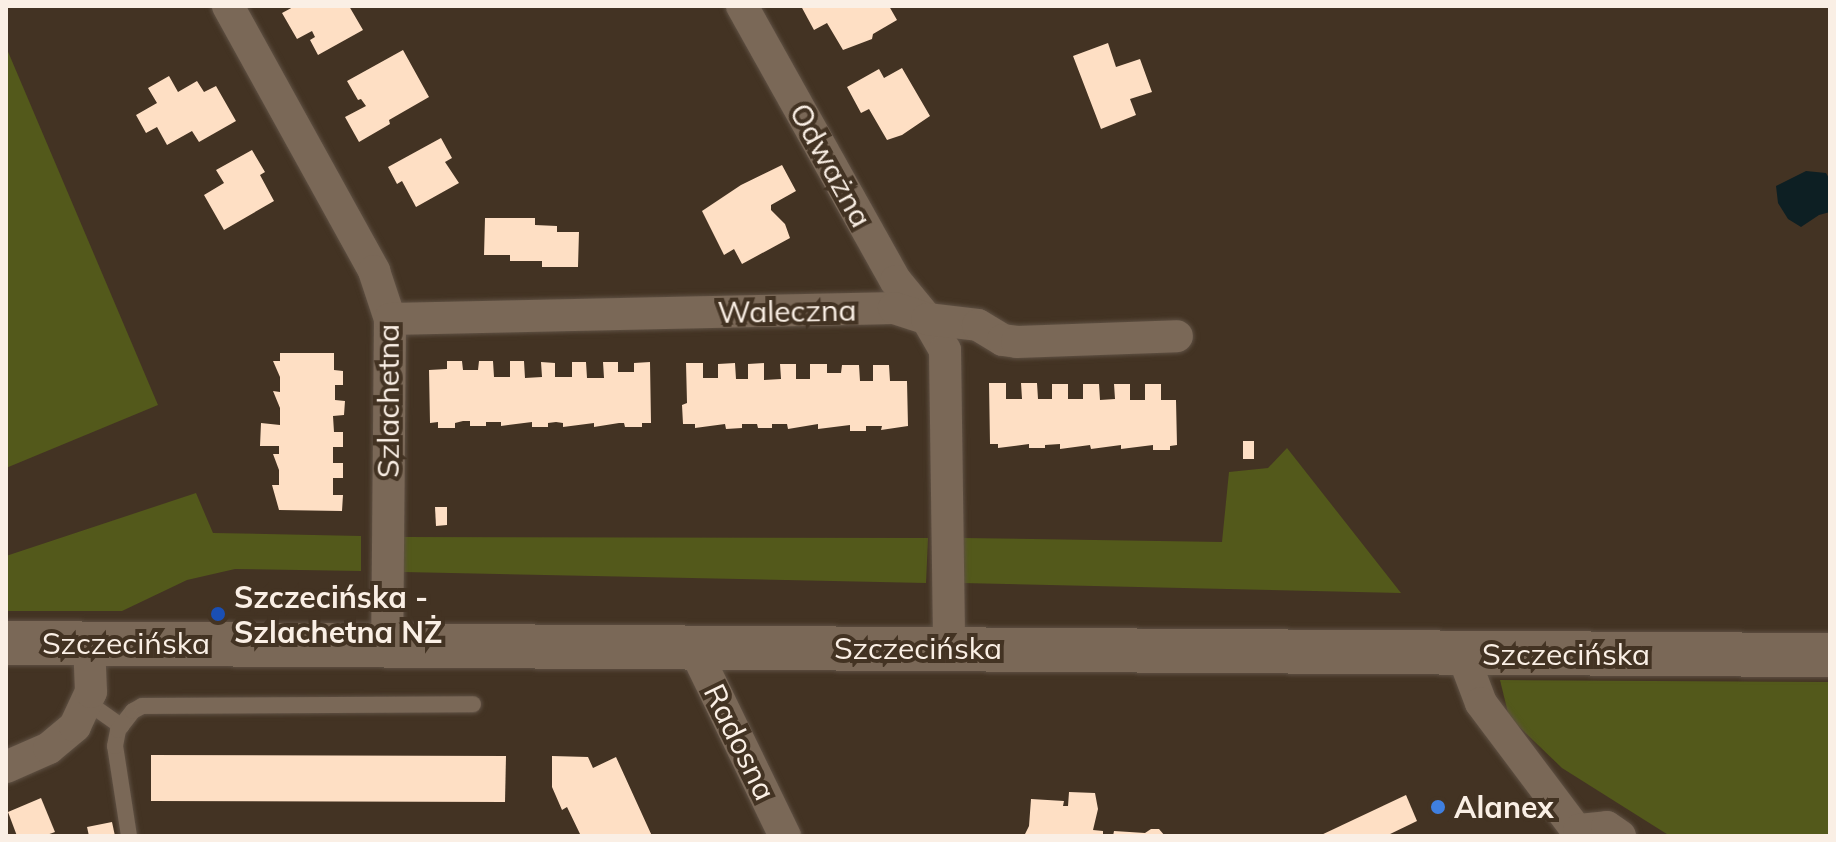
<!DOCTYPE html>
<html>
<head>
<meta charset="utf-8">
<style>
  body { margin:0 }
  #map { position:relative; width:1836px; height:842px; overflow:hidden; background:#433323; font-family:Mulish,sans-serif }
  div>[style] { position:absolute }
  .green>* { inset:0; background:#53591b }
  .water>* { inset:0; background:#0d1f23 }
  .building>* { inset:0; background:#fedfc4 }
  .roads { filter:drop-shadow(0 0 2px #5f5144) drop-shadow(0 0 2px #5f5144) }
  .service>* { height:16px; margin:-8px; padding:0 8px; transform-origin:8px; border-radius:8px; background:#7a6857 }
  .minor>* { height:32px; margin:-16px; padding:0 16px; transform-origin:16px; border-radius:16px; background:#7a6857 }
  .secondary>* { height:44px; margin:-22px; padding:0 22px; transform-origin:22px; border-radius:22px; background:#7a6857 }
  .dots>* { width:22px; height:22px; translate:-50% -50%; box-sizing:border-box; border:4px solid #433323; border-radius:50% }
  span { translate:-50% -50%; white-space:nowrap; text-align:center; line-height:1.15; -webkit-text-stroke:8px #433323; paint-order:stroke }
  .street-label { font-size:30px; color:#faefe5 }
  .poi-label { font-size:30px; color:#faefe5; font-weight:700 }
  .left { translate:0 -50%; text-align:left }
  .frame { position:absolute; inset:0; border:8px solid #faefe5; pointer-events:none }
</style>
</head>
<body>
<div id="map">
  <div class="green">
    <div style="clip-path:polygon(6px 47px,158px 405px,6px 468px)"></div>
    <div style="clip-path:polygon(1287px 448px,1401px 593px,962px 583px,963px 538px,1222px 542px,1229px 472px,1268px 468px)"></div>
    <div style="clip-path:polygon(196px 493px,213px 533px,361px 536px,361px 571px,235px 569px,187px 580px,122px 611px,6px 611px,6px 556px)"></div>
    <div style="clip-path:polygon(403px 537px,928px 538px,926px 583px,403px 572px)"></div>
    <div style="clip-path:polygon(1500px 680px,1830px 682px,1830px 836px,1670px 836px,1562px 768px,1509px 717px)"></div>
  </div>
  <div class="water">
    <div style="clip-path:polygon(1806px 171px,1826px 173px,1830px 180px,1830px 212px,1819px 215px,1801px 227px,1788px 219px,1778px 203px,1776px 186px)"></div>
  </div>
  <div class="building">
    <div style="clip-path:polygon(295px 6px,349px 6px,363px 30px,318px 55px,310px 40px,315px 37px,312px 31px,297px 39px,282px 13px)"></div>
    <div style="clip-path:polygon(801px 6px,889px 6px,897px 20px,873px 34px,872px 39px,843px 50px,827px 23px,814px 30px)"></div>
    <div style="clip-path:polygon(1108px 43px,1116px 67px,1140px 59px,1152px 92px,1130px 99px,1136px 115px,1101px 129px,1073px 56px)"></div>
    <div style="clip-path:polygon(403px 50px,429px 97px,389px 120px,390px 124px,359px 142px,345px 117px,366px 106px,361px 99px,358px 100px,347px 81px)"></div>
    <div style="clip-path:polygon(902px 68px,930px 116px,902px 135px,887px 140px,869px 109px,861px 113px,847px 87px,879px 69px,884px 78px)"></div>
    <div style="clip-path:polygon(169px 76px,178px 92px,197px 81px,204px 92px,216px 86px,236px 121px,199px 142px,192px 131px,167px 145px,157px 127px,146px 133px,136px 115px,157px 103px,148px 88px)"></div>
    <div style="clip-path:polygon(441px 138px,452px 158px,445px 162px,459px 183px,416px 207px,402px 181px,397px 184px,388px 167px)"></div>
    <div style="clip-path:polygon(252px 150px,265px 172px,260px 175px,274px 201px,224px 230px,204px 195px,224px 183px,216px 170px)"></div>
    <div style="clip-path:polygon(782px 165px,796px 191px,771px 205px,771px 210px,785px 224px,790px 238px,742px 264px,734px 249px,724px 255px,702px 211px,741px 185px)"></div>
    <div style="clip-path:polygon(485px 218px,535px 218px,535px 225px,557px 226px,557px 232px,579px 232px,578px 267px,542px 267px,542px 261px,510px 261px,510px 255px,484px 255px)"></div>
    <div style="clip-path:polygon(280px 353px,334px 353px,334px 370px,343px 371px,343px 385px,335px 385px,335px 400px,345px 401px,344px 415px,333px 416px,334px 432px,343px 432px,343px 447px,333px 447px,333px 463px,343px 463px,343px 478px,333px 478px,333px 495px,343px 495px,342px 511px,279px 510px,272px 485px,279px 485px,279px 470px,273px 454px,279px 454px,279px 446px,260px 446px,261px 423px,280px 425px,280px 408px,273px 391px,280px 392px,280px 377px,273px 361px,280px 361px)"></div>
    <div style="clip-path:polygon(447px 361px,462px 361px,463px 370px,478px 370px,479px 361px,493px 361px,494px 377px,510px 377px,510px 361px,524px 361px,525px 378px,542px 377px,541px 362px,555px 363px,555px 377px,572px 377px,572px 362px,586px 362px,587px 378px,604px 378px,603px 362px,618px 362px,618px 372px,634px 372px,634px 363px,650px 362px,651px 423px,642px 423px,642px 427px,625px 427px,624px 423px,619px 423px,594px 427px,594px 423px,563px 427px,563px 423px,556px 422px,548px 423px,548px 427px,532px 427px,532px 422px,501px 426px,501px 422px,486px 422px,486px 426px,470px 426px,470px 421px,463px 421px,455px 423px,455px 428px,438px 428px,438px 422px,430px 423px,429px 370px,447px 369px)"></div>
    <div style="clip-path:polygon(686px 363px,703px 363px,703px 378px,718px 378px,718px 364px,735px 363px,736px 379px,748px 379px,748px 364px,764px 363px,764px 380px,781px 379px,780px 364px,796px 364px,796px 379px,810px 379px,810px 364px,827px 364px,827px 373px,841px 373px,842px 365px,859px 365px,860px 381px,873px 381px,873px 365px,889px 365px,890px 381px,907px 381px,908px 426px,881px 430px,882px 426px,866px 426px,866px 431px,850px 431px,850px 425px,818px 429px,818px 424px,788px 429px,787px 424px,772px 424px,772px 428px,758px 428px,757px 424px,742px 424px,742px 428px,726px 429px,725px 424px,695px 428px,695px 424px,683px 424px,682px 405px,687px 403px)"></div>
    <div style="clip-path:polygon(989px 383px,1006px 383px,1006px 399px,1022px 399px,1021px 383px,1037px 383px,1038px 399px,1052px 399px,1052px 384px,1068px 384px,1068px 399px,1083px 399px,1083px 384px,1099px 384px,1100px 400px,1115px 399px,1114px 384px,1130px 384px,1130px 400px,1145px 400px,1145px 384px,1161px 384px,1161px 400px,1176px 400px,1177px 445px,1170px 446px,1170px 450px,1153px 450px,1153px 445px,1121px 449px,1121px 445px,1091px 449px,1090px 445px,1060px 449px,1060px 444px,1045px 445px,1045px 448px,1029px 448px,1029px 444px,998px 448px,998px 444px,990px 444px)"></div>
    <div style="clip-path:polygon(1243px 441px,1254px 441px,1254px 459px,1243px 459px)"></div>
    <div style="clip-path:polygon(435px 507px,447px 507px,447px 525px,436px 526px)"></div>
    <div style="clip-path:polygon(151px 755px,506px 756px,505px 802px,151px 801px)"></div>
    <div style="clip-path:polygon(552px 756px,588px 757px,593px 768px,616px 757px,652px 836px,581px 836px,567px 807px,562px 810px,552px 787px)"></div>
    <div style="clip-path:polygon(1069px 792px,1095px 793px,1098px 809px,1093px 830px,1103px 831px,1103px 836px,1024px 836px,1029px 826px,1031px 799px,1064px 801px,1063px 806px,1068px 806px)"></div>
    <div style="clip-path:polygon(1406px 795px,1417px 821px,1386px 836px,1319px 836px)"></div>
    <div style="clip-path:polygon(41px 798px,55px 832px,44px 836px,17px 836px,8px 812px)"></div>
    <div style="clip-path:polygon(112px 822px,115px 836px,89px 836px,87px 827px)"></div>
    <div style="clip-path:polygon(1151px 829px,1159px 829px,1165px 836px,1113px 836px,1114px 831px,1145px 833px)"></div>
  </div>
  <div class="roads">
    <div class="service">
      <div style="left:87px;top:702px;width:42px;rotate:35.2deg"></div>
      <div style="left:129px;top:836px;width:91px;rotate:-98.8deg"></div>
      <div style="left:115px;top:746px;width:16px;rotate:-79deg"></div>
      <div style="left:118px;top:730px;width:24px;rotate:-52deg"></div>
      <div style="left:133px;top:711px;width:10px;rotate:-29deg"></div>
      <div style="left:142px;top:706px;width:331px;rotate:-0.3deg"></div>
    </div>
    <div class="minor">
      <div style="left:228px;top:6px;width:303px;rotate:61.1deg"></div>
      <div style="left:374px;top:271px;width:51px;rotate:71.6deg"></div>
      <div style="left:390px;top:319px;width:326px;rotate:90.5deg"></div>
      <div style="left:742px;top:6px;width:315px;rotate:60.8deg"></div>
      <div style="left:896px;top:281px;width:49px;rotate:50.8deg"></div>
      <div style="left:927px;top:319px;width:36px;rotate:60deg"></div>
      <div style="left:945px;top:350px;width:298px;rotate:89.2deg"></div>
      <div style="left:390px;top:319px;width:504px;rotate:-1.25deg"></div>
      <div style="left:894px;top:308px;width:35px;rotate:18deg"></div>
      <div style="left:927px;top:319px;width:51px;rotate:6.7deg"></div>
      <div style="left:978px;top:325px;width:29px;rotate:31deg"></div>
      <div style="left:1003px;top:340px;width:14px;rotate:8deg"></div>
      <div style="left:1017px;top:342px;width:160px;rotate:-2.1deg"></div>
      <div style="left:694px;top:648px;width:209px;rotate:64.2deg"></div>
      <div style="left:1462px;top:653px;width:53px;rotate:69.2deg"></div>
      <div style="left:1481px;top:703px;width:166px;rotate:53.1deg"></div>
      <div style="left:6px;top:767px;width:47px;rotate:-23.8deg"></div>
      <div style="left:49px;top:748px;width:34px;rotate:-40deg"></div>
      <div style="left:75px;top:726px;width:38px;rotate:-65deg"></div>
      <div style="left:91px;top:692px;width:49px;rotate:-92.3deg"></div>
      <div style="left:1579px;top:830px;width:28px;rotate:-6deg"></div>
      <div style="left:1607px;top:827px;width:16px;rotate:35deg"></div>
    </div>
    <div class="secondary">
      <div style="left:6px;top:643px;width:1824px;rotate:0.38deg"></div>
    </div>
  </div>
  <div class="dots">
    <div style="left:218px;top:614px;background:#1a4fb4"></div>
    <div style="left:1438px;top:807px;background:#3f7fe0"></div>
  </div>
  <div class="street-label">
    <span style="left:831px;top:165px;rotate:61deg">Odważna</span>
    <span style="left:787px;top:311px;rotate:-1deg">Waleczna</span>
    <span style="left:388px;top:401px;rotate:-90deg">Szlachetna</span>
    <span style="left:126px;top:643px">Szczecińska</span>
    <span style="left:918px;top:648px">Szczecińska</span>
    <span style="left:1566px;top:654px">Szczecińska</span>
    <span style="left:740px;top:742px;rotate:64deg">Radosna</span>
  </div>
  <div class="poi-label">
    <span class="left" style="left:234px;top:614px">Szczecińska -<br>Szlachetna NŻ</span>
    <span class="left" style="left:1454px;top:807px">Alanex</span>
  </div>
  <div class="frame"></div>
</div>
</body>
</html>
